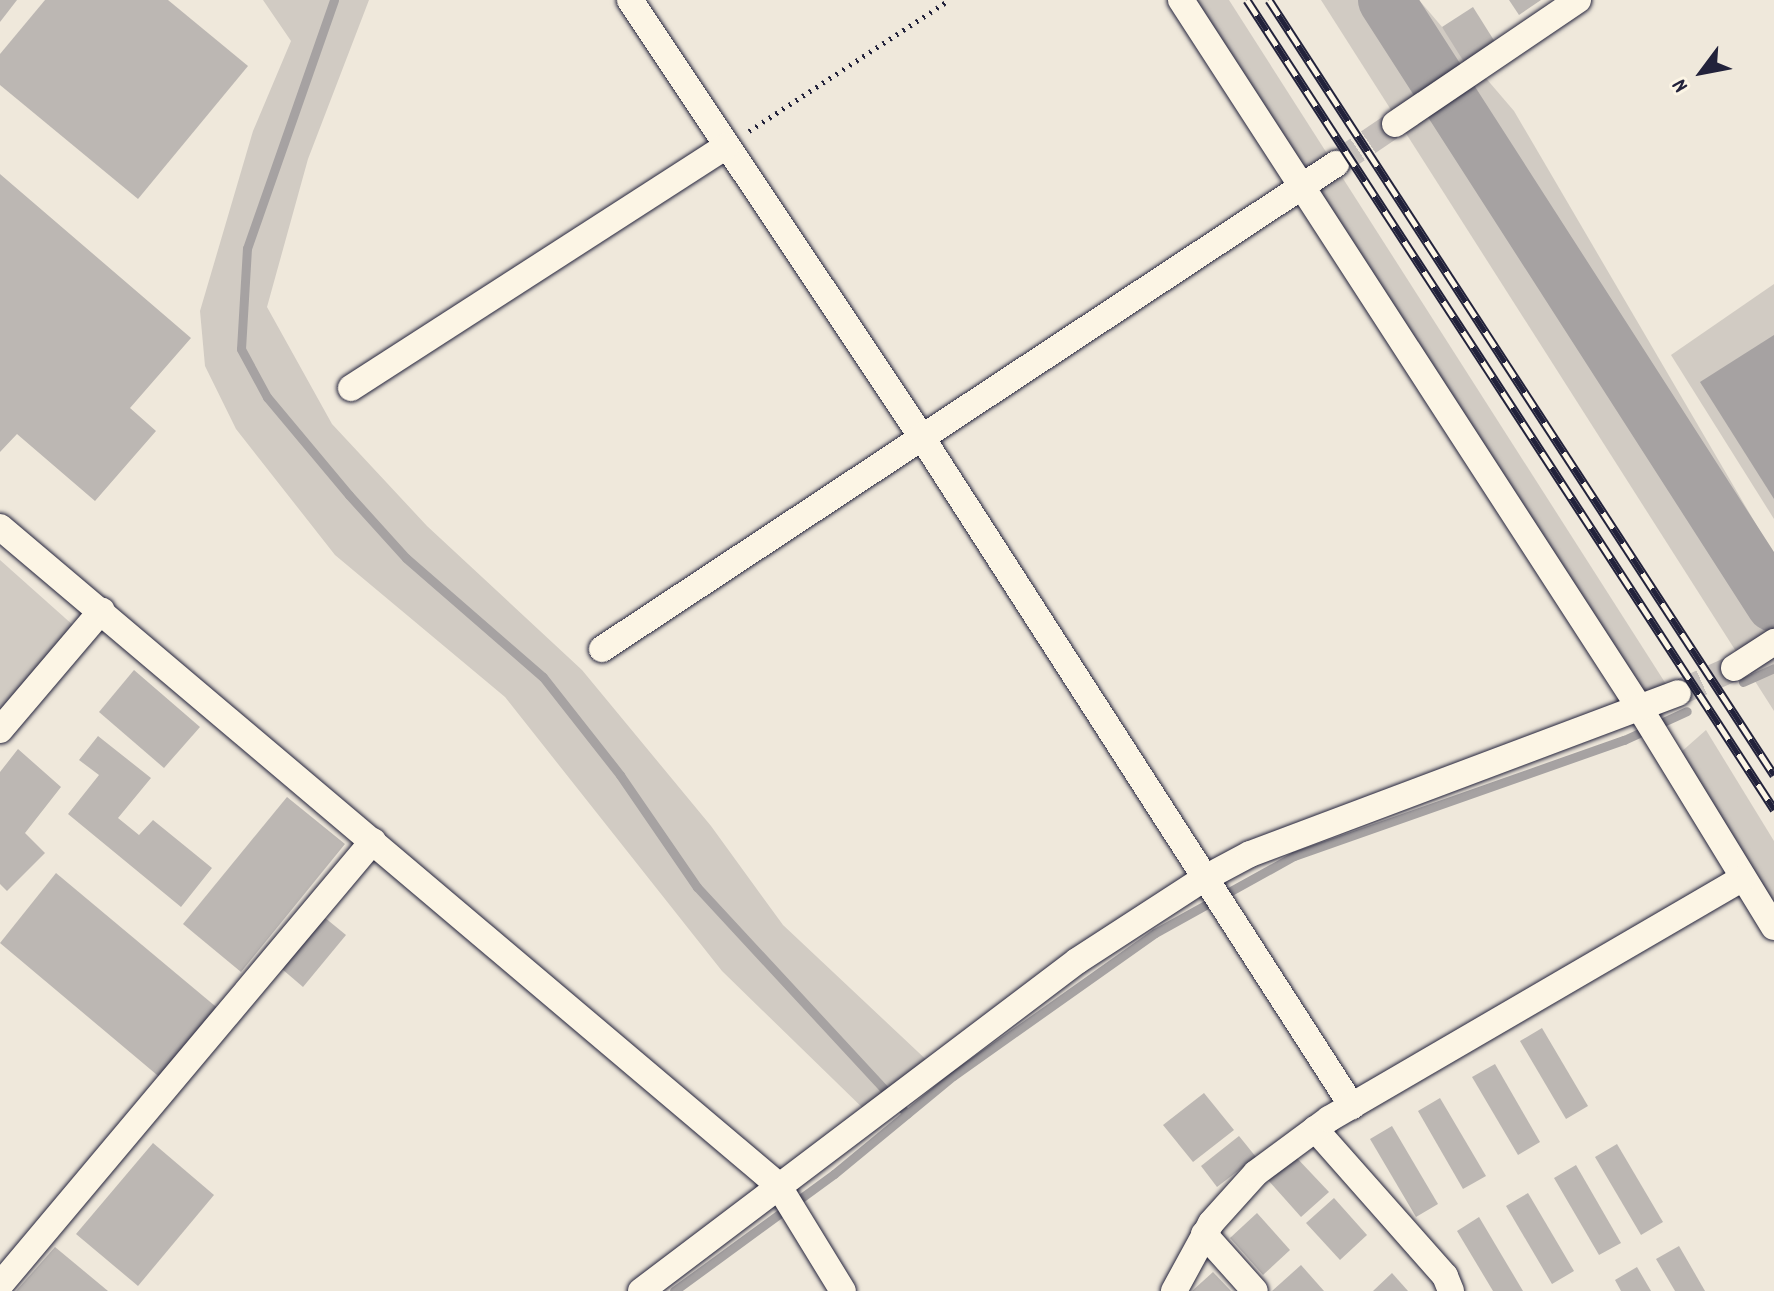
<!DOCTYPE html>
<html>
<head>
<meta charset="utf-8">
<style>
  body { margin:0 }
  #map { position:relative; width:1774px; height:1291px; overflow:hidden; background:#efe8db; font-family:Dekko,sans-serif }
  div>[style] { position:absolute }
  .green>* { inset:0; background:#d1cbc3 }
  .water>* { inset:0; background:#a6a2a2 }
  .stream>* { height:9px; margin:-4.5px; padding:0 4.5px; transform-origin:4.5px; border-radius:4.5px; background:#a6a2a2 }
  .river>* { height:56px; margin:-28px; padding:0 28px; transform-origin:28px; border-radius:28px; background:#a6a2a2 }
  .building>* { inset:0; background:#bcb7b3 }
  .street-tunnel>* { height:26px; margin-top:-13px; transform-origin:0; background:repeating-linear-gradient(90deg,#c6c0bb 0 26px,transparent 0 39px) }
  .path>* { height:5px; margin-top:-2.5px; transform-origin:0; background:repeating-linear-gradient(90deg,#22223b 0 2px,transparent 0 8px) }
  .roads { filter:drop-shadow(0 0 2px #22223b) drop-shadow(0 0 2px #22223b) }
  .street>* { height:26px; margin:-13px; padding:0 13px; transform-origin:13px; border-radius:13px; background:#fcf5e5 }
  .rail>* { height:9px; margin-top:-4.5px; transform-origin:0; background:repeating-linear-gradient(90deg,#fcf5e5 0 18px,#22223b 0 36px); box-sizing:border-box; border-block:2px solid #22223b }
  span { translate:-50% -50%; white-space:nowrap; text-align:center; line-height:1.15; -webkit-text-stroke:8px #fcf5e5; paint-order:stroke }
  .north { position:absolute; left:1662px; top:32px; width:80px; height:80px; -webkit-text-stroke:6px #fcf5e5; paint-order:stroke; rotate:238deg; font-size:22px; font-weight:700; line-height:32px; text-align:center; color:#22223b }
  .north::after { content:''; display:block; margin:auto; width:28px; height:36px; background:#22223b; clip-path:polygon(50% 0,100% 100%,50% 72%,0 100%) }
</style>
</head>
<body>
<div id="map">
  <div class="green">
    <div style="clip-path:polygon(263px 0,369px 0,308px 159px,267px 307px,332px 424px,427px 526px,582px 670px,711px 826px,783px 925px,934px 1067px,872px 1117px,722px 971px,505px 697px,335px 555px,236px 429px,205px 366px,200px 311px,253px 131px,291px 41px)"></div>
    <div style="clip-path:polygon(1185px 0,1229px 0,1673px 695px,1639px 707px)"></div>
    <div style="clip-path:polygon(1321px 0,1419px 0,1514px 111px,1774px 555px,1774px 711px)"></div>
    <div style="clip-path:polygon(1774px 284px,1774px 519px,1671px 355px)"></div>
    <div style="clip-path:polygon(0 560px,74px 626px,0 724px)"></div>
    <div style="clip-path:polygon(1706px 730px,1774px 841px,1774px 925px,1672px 760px)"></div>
  </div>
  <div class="water">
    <div style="clip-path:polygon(1774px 335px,1774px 499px,1700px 382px)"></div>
  </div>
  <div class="stream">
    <div style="left:334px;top:0;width:263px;rotate:109.3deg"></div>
    <div style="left:247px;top:248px;width:101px;rotate:93.4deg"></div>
    <div style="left:241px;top:349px;width:55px;rotate:61.6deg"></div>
    <div style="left:267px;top:397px;width:128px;rotate:50.1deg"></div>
    <div style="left:349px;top:495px;width:85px;rotate:47.9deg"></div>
    <div style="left:406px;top:558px;width:181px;rotate:41deg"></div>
    <div style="left:543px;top:677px;width:125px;rotate:51.8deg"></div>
    <div style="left:620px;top:775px;width:136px;rotate:55.5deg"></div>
    <div style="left:697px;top:887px;width:309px;rotate:47.2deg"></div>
    <div style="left:1743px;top:682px;width:34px;rotate:-24deg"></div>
    <div style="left:674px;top:1291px;width:198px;rotate:-36.2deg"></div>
    <div style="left:834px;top:1174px;width:154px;rotate:-39.5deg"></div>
    <div style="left:953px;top:1076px;width:247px;rotate:-35.3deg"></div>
    <div style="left:1155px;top:933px;width:159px;rotate:-29deg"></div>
    <div style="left:1294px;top:856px;width:350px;rotate:-19.4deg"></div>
    <div style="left:1624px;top:740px;width:69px;rotate:-24.7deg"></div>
  </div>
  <div class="river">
    <div style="left:1386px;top:0;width:718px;rotate:57.28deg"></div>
  </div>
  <div class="building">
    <div style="clip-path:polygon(0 0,17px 0,0 22px)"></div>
    <div style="clip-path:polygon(45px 0,168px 0,248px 66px,138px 199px,0 85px,0 54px)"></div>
    <div style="clip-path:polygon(1509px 0,1541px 0,1519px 15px)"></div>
    <div style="clip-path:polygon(1473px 7px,1495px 42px,1464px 62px,1442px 27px)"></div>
    <div style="clip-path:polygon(0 174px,191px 338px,130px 408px,156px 431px,95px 501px,17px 434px,0 452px)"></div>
    <div style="clip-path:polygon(134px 670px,200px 727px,164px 768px,99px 712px)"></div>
    <div style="clip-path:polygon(98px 736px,151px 778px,118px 818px,139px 835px,153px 820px,212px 868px,181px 907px,68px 814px,99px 775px,79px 760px)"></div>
    <div style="clip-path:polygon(18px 749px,61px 787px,25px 833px,45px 853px,7px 891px,0 884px,0 772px)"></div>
    <div style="clip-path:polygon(287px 797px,345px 844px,241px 972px,183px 924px)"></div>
    <div style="clip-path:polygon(56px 873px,227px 1016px,169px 1085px,0 943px)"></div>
    <div style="clip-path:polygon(324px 917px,346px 935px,303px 987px,282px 969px)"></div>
    <div style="clip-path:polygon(1542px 1028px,1588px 1106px,1566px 1119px,1520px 1041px)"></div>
    <div style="clip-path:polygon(1495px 1064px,1540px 1142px,1518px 1155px,1472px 1077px)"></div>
    <div style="clip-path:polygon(1204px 1093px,1234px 1130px,1193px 1162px,1163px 1125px)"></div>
    <div style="clip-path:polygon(1440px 1098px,1486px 1176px,1463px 1189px,1418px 1111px)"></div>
    <div style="clip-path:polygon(1392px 1126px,1438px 1204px,1416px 1217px,1370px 1139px)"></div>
    <div style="clip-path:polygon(1239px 1136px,1256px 1157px,1217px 1187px,1201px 1166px)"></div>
    <div style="clip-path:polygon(153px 1143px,214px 1195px,138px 1286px,76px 1234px)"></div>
    <div style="clip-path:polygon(1617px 1144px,1663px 1222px,1641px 1235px,1595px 1157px)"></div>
    <div style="clip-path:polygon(1295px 1156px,1329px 1192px,1301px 1217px,1268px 1180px)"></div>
    <div style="clip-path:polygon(1576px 1165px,1621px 1243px,1599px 1255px,1554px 1178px)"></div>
    <div style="clip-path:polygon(1528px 1193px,1574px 1271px,1552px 1284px,1506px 1206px)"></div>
    <div style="clip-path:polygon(1334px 1198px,1367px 1235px,1340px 1260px,1306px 1223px)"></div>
    <div style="clip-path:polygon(1257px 1213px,1290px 1250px,1263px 1275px,1230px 1238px)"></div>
    <div style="clip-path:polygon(1479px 1217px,1523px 1291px,1493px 1291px,1457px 1231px)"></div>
    <div style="clip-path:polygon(1679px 1246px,1705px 1291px,1675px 1291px,1656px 1259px)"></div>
    <div style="clip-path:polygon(55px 1247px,108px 1291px,16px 1291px)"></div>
    <div style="clip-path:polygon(1301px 1265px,1324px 1291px,1272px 1291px)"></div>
    <div style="clip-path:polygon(1637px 1267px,1651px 1291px,1621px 1291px,1615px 1280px)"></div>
    <div style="clip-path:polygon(1213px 1272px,1231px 1291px,1192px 1291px)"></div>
    <div style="clip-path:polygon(1392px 1273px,1408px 1291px,1373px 1291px)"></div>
  </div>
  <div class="street-tunnel">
    <div style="left:1336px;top:164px;width:71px;rotate:-34.1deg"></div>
    <div style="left:1678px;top:693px;width:61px;rotate:-24.1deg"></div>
  </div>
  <div class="path">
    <div style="left:749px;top:131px;width:239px;rotate:-33.2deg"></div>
  </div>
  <div class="roads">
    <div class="street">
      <div style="left:630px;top:0;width:524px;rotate:56.28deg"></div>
      <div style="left:921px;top:436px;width:797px;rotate:57.25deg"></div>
      <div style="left:1181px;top:0;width:842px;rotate:57.06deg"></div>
      <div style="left:1639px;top:707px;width:258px;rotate:58.5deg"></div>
      <div style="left:1395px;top:124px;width:221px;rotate:-34.1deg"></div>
      <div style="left:351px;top:388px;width:446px;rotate:-32.8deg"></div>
      <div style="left:0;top:527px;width:1019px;rotate:40.22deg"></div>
      <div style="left:778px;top:1185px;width:124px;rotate:58.5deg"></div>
      <div style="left:602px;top:649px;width:880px;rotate:-33.46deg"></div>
      <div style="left:1734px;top:668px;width:48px;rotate:-33deg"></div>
      <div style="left:0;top:730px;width:157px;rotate:-49.6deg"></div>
      <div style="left:1315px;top:1129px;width:196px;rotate:48.5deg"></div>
      <div style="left:1445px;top:1276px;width:16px;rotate:68deg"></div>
      <div style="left:1204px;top:1234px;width:76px;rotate:48.2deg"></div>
      <div style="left:0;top:1285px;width:580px;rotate:-49.97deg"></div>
      <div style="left:641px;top:1291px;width:547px;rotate:-37.12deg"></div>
      <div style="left:1077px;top:961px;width:153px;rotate:-33deg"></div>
      <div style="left:1205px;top:878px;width:51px;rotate:-28.1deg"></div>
      <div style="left:1250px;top:854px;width:457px;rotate:-20.6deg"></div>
      <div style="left:1174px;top:1291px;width:77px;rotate:-61.4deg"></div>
      <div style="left:1211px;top:1223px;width:67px;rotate:-48deg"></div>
      <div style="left:1256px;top:1173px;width:91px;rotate:-36.5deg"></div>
      <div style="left:1329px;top:1119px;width:479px;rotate:-30.2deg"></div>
    </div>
  </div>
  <div class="rail">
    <div style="left:1247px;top:0;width:966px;rotate:56.92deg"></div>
    <div style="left:1269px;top:0;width:925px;rotate:56.91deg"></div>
  </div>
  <div class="north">N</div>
</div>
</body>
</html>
